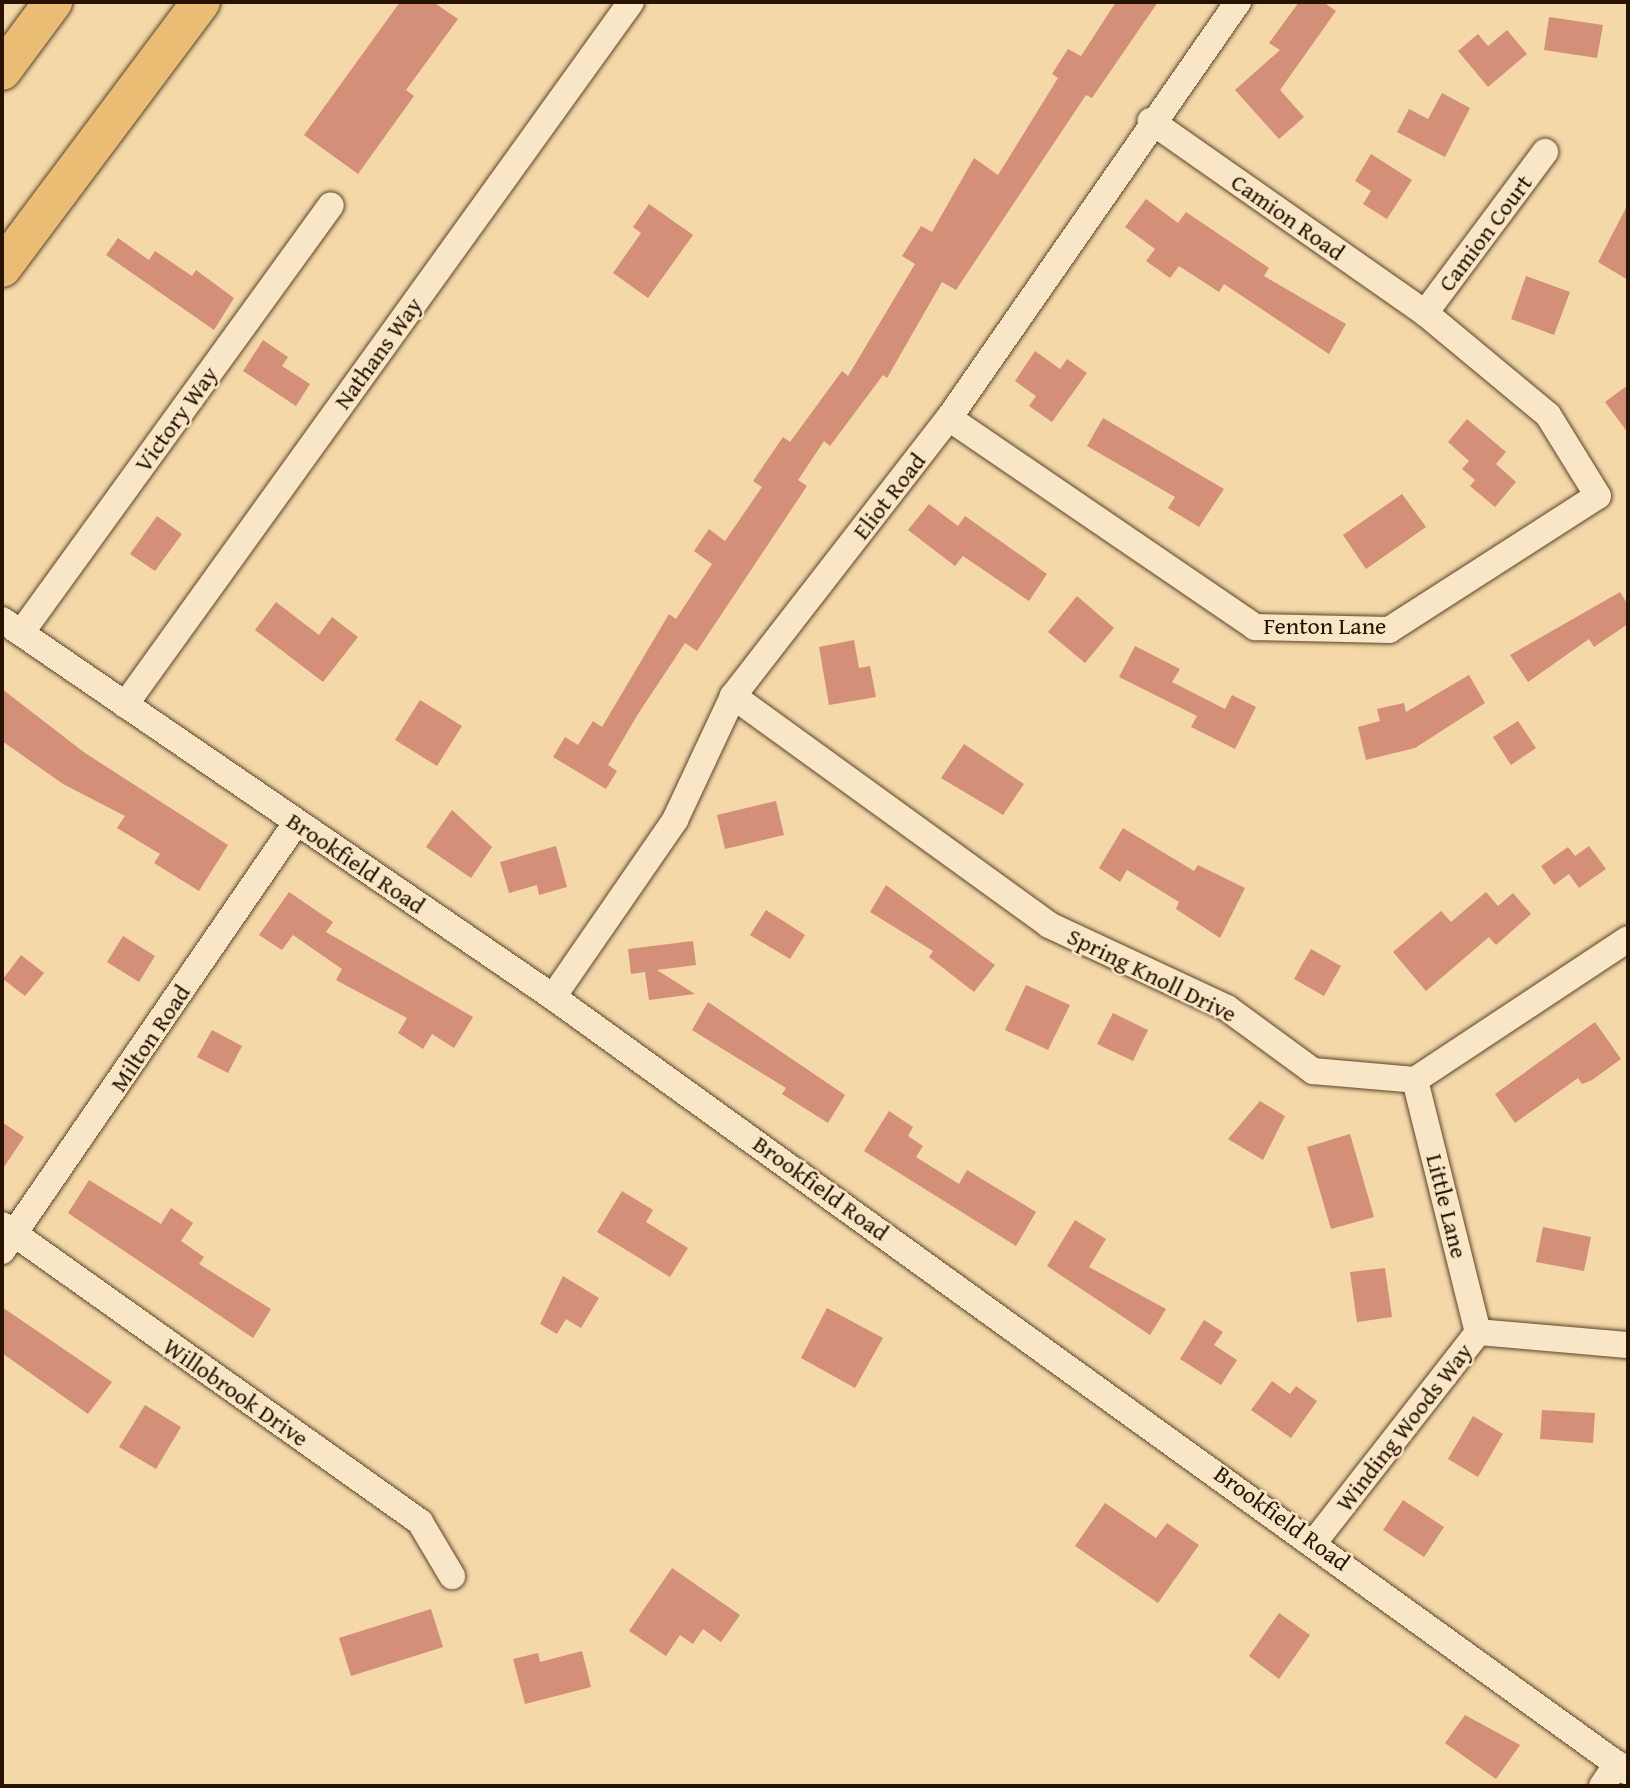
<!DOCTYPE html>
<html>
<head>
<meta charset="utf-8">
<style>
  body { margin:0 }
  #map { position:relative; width:1630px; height:1788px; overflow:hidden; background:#f4d8a8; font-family:"Gentium Book Plus",serif }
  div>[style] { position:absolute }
  .building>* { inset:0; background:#d38f78 }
  .roads { filter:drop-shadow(0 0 2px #5b442a) drop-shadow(0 0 2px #5b442a) }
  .minor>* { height:26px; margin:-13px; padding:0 13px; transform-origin:13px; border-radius:13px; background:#f8e6c6 }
  .highway>* { height:38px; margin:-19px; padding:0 19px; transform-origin:19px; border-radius:19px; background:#eabc74 }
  span { translate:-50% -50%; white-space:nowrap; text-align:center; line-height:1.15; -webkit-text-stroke:5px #f8e6c6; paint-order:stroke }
  .street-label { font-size:24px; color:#281200 }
  .frame { position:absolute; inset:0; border:4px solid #281200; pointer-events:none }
</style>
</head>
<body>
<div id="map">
  <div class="building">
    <div style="clip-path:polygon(400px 2px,433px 2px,458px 19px,406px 90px,414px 96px,358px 174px,304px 135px)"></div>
    <div style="clip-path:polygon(1116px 2px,1158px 2px,1092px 98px,1086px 95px,956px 290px,942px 282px,887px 378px,883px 375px,830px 446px,824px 441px,798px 480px,807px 486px,697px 651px,685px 643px,638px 714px,608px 765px,617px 771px,606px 789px,553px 757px,565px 737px,578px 745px,593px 721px,602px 727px,669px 614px,676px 619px,712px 564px,694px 551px,709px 529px,725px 541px,762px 487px,753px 481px,783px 437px,790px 442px,842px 371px,848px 376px,915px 264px,902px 256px,921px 226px,932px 232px,974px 158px,998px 175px,1058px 78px,1052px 74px,1068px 49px,1081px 56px)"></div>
    <div style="clip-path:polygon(1299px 2px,1323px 2px,1336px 11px,1280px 90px,1304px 117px,1279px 139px,1235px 90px,1280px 50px,1269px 43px)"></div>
    <div style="clip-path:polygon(1549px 17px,1603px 25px,1597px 58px,1544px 50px)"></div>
    <div style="clip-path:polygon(1507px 30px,1527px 54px,1488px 87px,1458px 51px,1478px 34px,1488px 46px)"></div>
    <div style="clip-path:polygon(1442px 93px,1470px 108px,1445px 157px,1397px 132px,1409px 109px,1428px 119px)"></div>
    <div style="clip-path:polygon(1371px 154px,1412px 180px,1387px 219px,1363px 204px,1371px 191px,1355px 181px)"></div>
    <div style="clip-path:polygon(1146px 199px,1178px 223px,1186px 212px,1269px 268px,1264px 276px,1346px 324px,1329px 354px,1224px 284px,1219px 292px,1179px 266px,1170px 278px,1146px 261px,1155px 249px,1125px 227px)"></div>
    <div style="clip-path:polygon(649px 204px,693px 235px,648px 298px,613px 273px,641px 233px,633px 227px)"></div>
    <div style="clip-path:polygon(1628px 204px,1628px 280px,1598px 262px)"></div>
    <div style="clip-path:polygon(118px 238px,149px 260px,155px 251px,192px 276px,196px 270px,234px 298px,214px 330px,106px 255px)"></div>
    <div style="clip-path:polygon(1526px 276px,1570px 292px,1554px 335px,1511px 319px)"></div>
    <div style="clip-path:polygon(263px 340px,288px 357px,282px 366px,310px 384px,296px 406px,243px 371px)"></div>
    <div style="clip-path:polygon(1035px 351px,1060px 369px,1067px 359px,1087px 373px,1052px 422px,1029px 406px,1036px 396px,1015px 381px)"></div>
    <div style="clip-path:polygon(1628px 385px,1628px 433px,1605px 402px)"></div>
    <div style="clip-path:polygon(1103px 418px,1224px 489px,1199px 527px,1168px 508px,1175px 497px,1087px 446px)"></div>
    <div style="clip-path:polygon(1467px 419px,1506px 452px,1496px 464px,1516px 482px,1495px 507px,1470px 486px,1475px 480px,1462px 469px,1469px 461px,1448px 442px)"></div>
    <div style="clip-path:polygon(1402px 494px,1426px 527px,1366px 569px,1343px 535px)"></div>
    <div style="clip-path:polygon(929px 504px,958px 526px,965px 516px,1047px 574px,1029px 601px,963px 556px,955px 566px,908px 530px)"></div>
    <div style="clip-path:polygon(157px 516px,182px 534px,155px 571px,130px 554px)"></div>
    <div style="clip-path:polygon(1620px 592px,1628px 605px,1628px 624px,1594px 647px,1589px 639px,1528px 682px,1510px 655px)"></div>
    <div style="clip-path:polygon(1077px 596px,1114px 628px,1085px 663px,1048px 632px)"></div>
    <div style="clip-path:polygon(276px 602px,319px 635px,332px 617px,358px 637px,323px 682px,255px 630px)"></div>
    <div style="clip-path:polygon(854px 640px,859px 668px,870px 666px,876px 697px,829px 705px,819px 647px)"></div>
    <div style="clip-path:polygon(1135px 646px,1180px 669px,1172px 682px,1225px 709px,1232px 695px,1256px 707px,1235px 749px,1191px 727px,1197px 716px,1119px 677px)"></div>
    <div style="clip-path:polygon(1469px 675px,1485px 703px,1415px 748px,1366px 760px,1358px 727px,1380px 721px,1377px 709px,1404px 703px,1406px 712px)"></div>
    <div style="clip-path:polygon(2px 689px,85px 753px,228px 845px,199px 891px,154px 863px,160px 854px,117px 828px,125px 816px,63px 784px,2px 741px)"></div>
    <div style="clip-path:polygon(420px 700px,462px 726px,437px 766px,395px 740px)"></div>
    <div style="clip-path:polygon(1518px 721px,1536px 748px,1511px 765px,1493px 737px)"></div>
    <div style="clip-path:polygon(964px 744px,1024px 784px,1003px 815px,941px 778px)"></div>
    <div style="clip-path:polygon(776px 801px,784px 835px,725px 849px,717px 815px)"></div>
    <div style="clip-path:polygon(452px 810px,492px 847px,471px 878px,426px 847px)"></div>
    <div style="clip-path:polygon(1123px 828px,1194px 871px,1198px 865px,1245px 888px,1220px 938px,1176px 909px,1179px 902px,1127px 870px,1120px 882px,1099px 868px)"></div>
    <div style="clip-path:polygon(556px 846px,567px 887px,539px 895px,537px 885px,509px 893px,500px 862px)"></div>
    <div style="clip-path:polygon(1589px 846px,1606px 869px,1579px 888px,1569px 874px,1554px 885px,1541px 866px,1568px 847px,1575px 856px)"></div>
    <div style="clip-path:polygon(886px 885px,995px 965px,974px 992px,929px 957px,933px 951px,870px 912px)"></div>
    <div style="clip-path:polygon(289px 892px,333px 922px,326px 932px,473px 1017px,454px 1048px,432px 1034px,423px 1049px,398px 1033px,407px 1018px,336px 980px,342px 969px,293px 935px,282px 950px,259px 935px)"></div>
    <div style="clip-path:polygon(1486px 892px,1498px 906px,1513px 893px,1531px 914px,1496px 945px,1489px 937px,1426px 991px,1393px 952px,1441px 911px,1451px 922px)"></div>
    <div style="clip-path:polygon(766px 910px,805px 935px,790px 959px,750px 935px)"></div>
    <div style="clip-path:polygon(123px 936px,155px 956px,139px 982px,107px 962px)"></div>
    <div style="clip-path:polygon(693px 941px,696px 965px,657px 970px,695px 994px,649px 1000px,645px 972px,631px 974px,628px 949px)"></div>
    <div style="clip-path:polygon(1311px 949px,1341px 966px,1324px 996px,1294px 979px)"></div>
    <div style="clip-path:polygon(21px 955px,44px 973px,25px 996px,3px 979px)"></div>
    <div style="clip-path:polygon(1026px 985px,1070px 1005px,1048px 1050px,1005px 1030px)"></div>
    <div style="clip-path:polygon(708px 1002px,845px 1095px,828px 1123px,782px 1094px,786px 1088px,692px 1030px)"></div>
    <div style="clip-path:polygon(1113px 1013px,1148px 1030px,1133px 1061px,1097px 1044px)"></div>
    <div style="clip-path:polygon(1595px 1022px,1621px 1059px,1592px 1080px,1582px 1084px,1578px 1078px,1515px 1123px,1495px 1094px)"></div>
    <div style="clip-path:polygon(212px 1030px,242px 1046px,228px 1073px,197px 1057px)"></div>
    <div style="clip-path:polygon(1260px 1101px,1285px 1116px,1263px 1160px,1228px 1139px)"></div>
    <div style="clip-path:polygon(889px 1111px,913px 1127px,908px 1136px,923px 1146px,916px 1157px,959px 1184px,967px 1170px,1036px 1212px,1016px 1246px,864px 1151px)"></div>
    <div style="clip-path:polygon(2px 1122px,24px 1137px,2px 1170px)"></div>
    <div style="clip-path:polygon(1350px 1134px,1374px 1217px,1331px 1229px,1307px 1147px)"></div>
    <div style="clip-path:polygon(89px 1180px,161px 1224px,171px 1208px,193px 1223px,181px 1241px,204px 1257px,199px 1264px,271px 1309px,253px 1338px,68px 1213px)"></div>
    <div style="clip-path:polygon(622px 1191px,653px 1210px,646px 1222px,688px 1248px,670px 1277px,597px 1232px)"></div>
    <div style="clip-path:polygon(1075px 1220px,1106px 1239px,1089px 1267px,1166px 1309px,1150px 1335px,1047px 1266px)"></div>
    <div style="clip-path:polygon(1543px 1227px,1591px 1237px,1584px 1271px,1536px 1262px)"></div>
    <div style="clip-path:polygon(1385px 1268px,1392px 1317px,1357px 1322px,1350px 1272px)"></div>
    <div style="clip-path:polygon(563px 1276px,599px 1298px,581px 1328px,566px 1319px,557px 1334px,540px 1324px)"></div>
    <div style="clip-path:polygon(2px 1307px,112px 1382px,88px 1414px,2px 1353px)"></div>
    <div style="clip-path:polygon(827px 1308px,883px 1338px,855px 1388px,801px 1358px)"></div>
    <div style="clip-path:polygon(1204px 1320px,1223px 1332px,1214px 1345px,1237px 1360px,1221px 1385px,1180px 1359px)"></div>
    <div style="clip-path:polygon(1272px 1381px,1290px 1394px,1296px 1386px,1317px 1401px,1291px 1438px,1251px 1410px)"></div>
    <div style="clip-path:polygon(145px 1405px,181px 1427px,156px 1469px,119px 1447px)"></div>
    <div style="clip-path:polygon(1542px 1410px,1595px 1413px,1593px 1443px,1540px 1439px)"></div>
    <div style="clip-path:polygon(1473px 1416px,1503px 1434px,1478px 1477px,1448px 1459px)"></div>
    <div style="clip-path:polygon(1403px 1500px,1444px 1527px,1424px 1557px,1383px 1530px)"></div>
    <div style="clip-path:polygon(1105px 1503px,1156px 1538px,1167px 1523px,1199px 1545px,1158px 1603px,1075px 1546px)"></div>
    <div style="clip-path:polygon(672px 1568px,740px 1615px,721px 1642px,703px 1629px,693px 1644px,680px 1635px,666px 1656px,629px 1631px)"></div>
    <div style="clip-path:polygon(431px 1609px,443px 1647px,351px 1676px,339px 1638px)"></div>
    <div style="clip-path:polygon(1279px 1613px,1310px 1635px,1279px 1679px,1249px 1656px)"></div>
    <div style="clip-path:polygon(582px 1651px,591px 1687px,525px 1704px,513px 1659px,538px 1653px,540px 1662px)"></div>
    <div style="clip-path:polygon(1465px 1715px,1520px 1745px,1496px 1779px,1445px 1743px)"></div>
  </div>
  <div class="roads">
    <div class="minor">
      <div style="left:1425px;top:313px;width:201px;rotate:-53.3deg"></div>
      <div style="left:949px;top:418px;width:371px;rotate:34.3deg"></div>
      <div style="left:1255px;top:627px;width:134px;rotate:1.3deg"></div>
      <div style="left:1389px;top:630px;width:248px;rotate:-32.7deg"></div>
      <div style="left:1598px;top:496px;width:95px;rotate:-121.7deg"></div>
      <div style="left:1548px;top:415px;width:160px;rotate:-140.3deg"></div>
      <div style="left:1425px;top:313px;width:335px;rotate:-145deg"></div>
      <div style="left:2px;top:620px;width:668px;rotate:34.38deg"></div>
      <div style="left:553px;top:997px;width:1325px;rotate:35.79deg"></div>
      <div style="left:21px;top:633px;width:528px;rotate:-54.08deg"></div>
      <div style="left:733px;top:696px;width:390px;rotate:35.9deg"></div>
      <div style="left:1049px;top:925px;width:196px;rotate:25deg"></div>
      <div style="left:1227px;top:1008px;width:107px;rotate:36.2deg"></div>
      <div style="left:1313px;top:1071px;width:102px;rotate:5deg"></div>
      <div style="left:1415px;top:1080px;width:255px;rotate:-33.5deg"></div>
      <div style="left:125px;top:705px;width:866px;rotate:-54.25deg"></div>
      <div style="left:553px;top:997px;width:215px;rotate:-55.4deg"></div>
      <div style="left:675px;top:820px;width:137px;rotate:-64.9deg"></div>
      <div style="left:733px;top:696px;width:352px;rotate:-52.2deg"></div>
      <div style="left:949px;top:418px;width:507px;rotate:-55.21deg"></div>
      <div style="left:1415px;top:1080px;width:260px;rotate:76deg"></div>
      <div style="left:2px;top:1225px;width:513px;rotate:35.39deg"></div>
      <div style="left:420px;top:1522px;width:63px;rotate:59.3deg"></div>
      <div style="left:2px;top:1251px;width:519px;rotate:-55.51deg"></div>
      <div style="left:1315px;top:1541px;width:265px;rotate:-52deg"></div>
      <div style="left:1478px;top:1332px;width:151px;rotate:5deg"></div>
      <div style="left:1602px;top:1786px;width:27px;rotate:-56deg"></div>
    </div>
    <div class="highway">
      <div style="left:2px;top:71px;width:86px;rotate:-53.5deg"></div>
      <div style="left:2px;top:268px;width:332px;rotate:-53.2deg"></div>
    </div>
  </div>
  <div class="street-label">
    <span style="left:1288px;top:217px;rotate:35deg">Camion Road</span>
    <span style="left:1485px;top:233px;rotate:-53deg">Camion Court</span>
    <span style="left:378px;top:353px;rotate:-54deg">Nathans Way</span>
    <span style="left:176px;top:419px;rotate:-54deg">Victory Way</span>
    <span style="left:889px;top:496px;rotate:-52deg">Eliot Road</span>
    <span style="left:1325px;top:626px">Fenton Lane</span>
    <span style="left:356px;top:863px;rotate:34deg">Brookfield Road</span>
    <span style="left:1152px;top:975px;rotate:26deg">Spring Knoll Drive</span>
    <span style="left:150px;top:1038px;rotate:-56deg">Milton Road</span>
    <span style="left:821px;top:1188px;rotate:36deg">Brookfield Road</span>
    <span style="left:1447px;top:1206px;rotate:76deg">Little Lane</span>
    <span style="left:236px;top:1392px;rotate:35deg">Willobrook Drive</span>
    <span style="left:1404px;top:1427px;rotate:-52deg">Winding Woods Way</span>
    <span style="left:1282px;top:1518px;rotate:36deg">Brookfield Road</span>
  </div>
  <div class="frame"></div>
</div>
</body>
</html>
